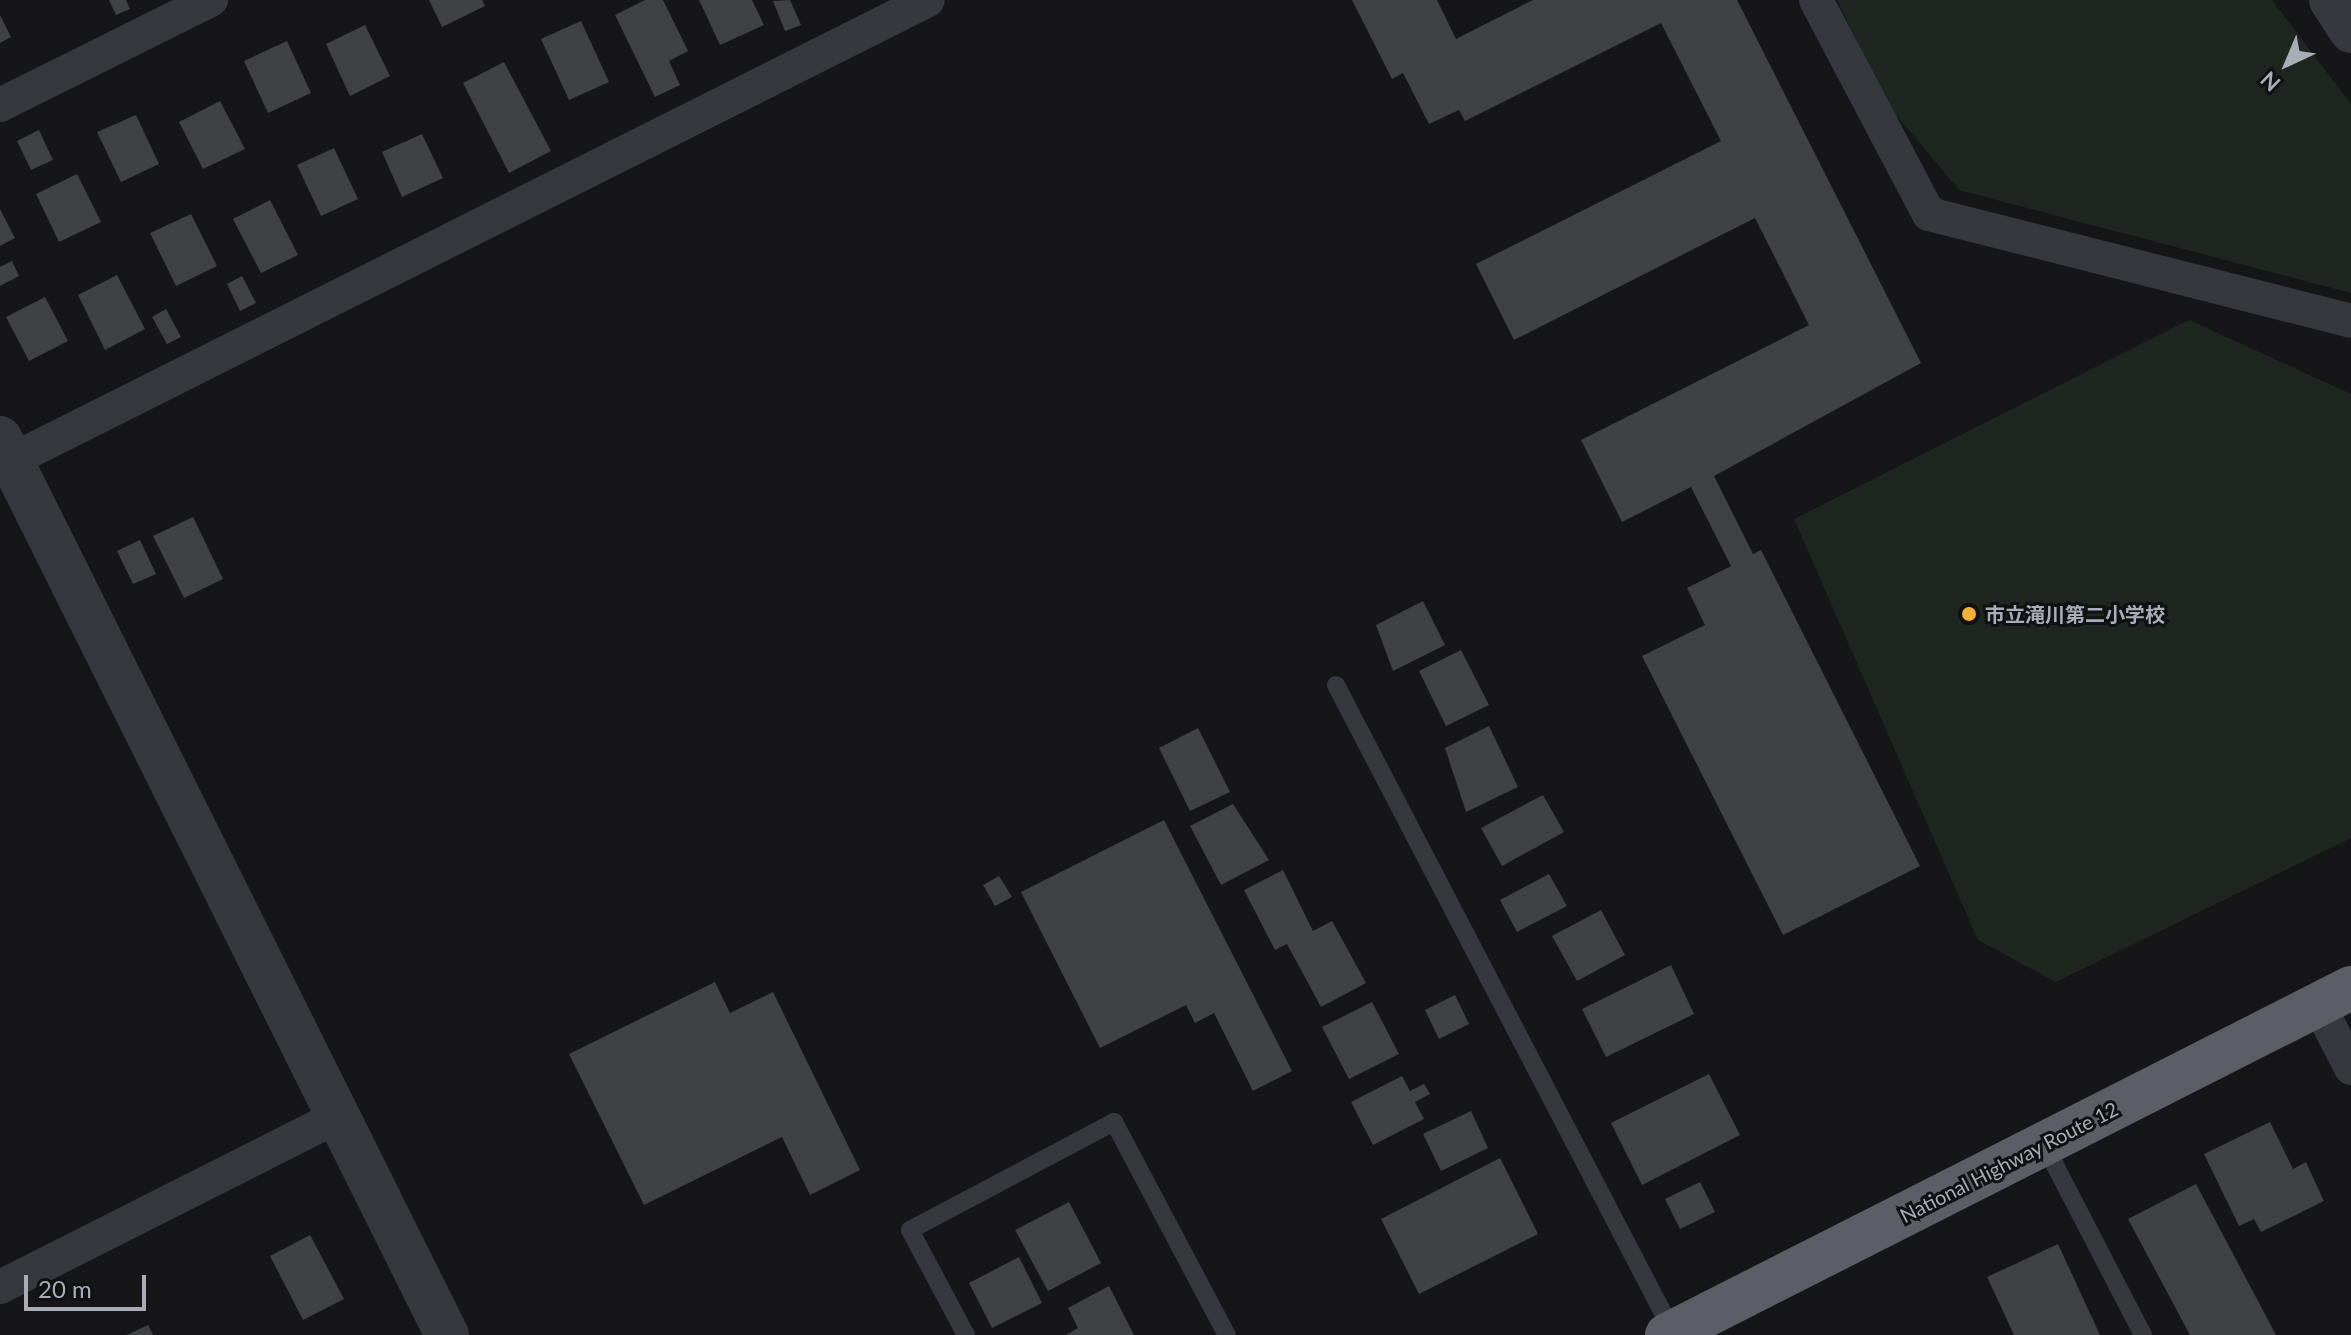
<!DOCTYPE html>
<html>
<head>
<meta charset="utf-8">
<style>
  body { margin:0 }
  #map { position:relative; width:2351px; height:1335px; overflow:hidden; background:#161618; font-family:Lato,"Noto Sans JP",sans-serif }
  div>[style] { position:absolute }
  .green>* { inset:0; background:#1e261f }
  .building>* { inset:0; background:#404145 }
  .service>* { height:18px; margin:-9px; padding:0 9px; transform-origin:9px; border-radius:9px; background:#37383d }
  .minor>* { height:34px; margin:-17px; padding:0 17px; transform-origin:17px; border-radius:17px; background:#37383d }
  .tertiary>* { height:44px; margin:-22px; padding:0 22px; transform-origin:22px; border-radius:22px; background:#37383d }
  .trunk>* { height:44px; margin:-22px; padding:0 22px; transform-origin:22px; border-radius:22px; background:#5b5e65 }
  .dots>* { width:22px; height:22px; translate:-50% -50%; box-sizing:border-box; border:4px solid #111113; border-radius:50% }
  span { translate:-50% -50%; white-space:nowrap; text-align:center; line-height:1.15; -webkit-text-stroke:6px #111113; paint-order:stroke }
  .poi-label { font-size:20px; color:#a8adb8; font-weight:700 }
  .left { translate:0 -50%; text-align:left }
  .street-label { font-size:20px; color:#a8adb8 }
  .north { position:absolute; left:2247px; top:24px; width:80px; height:80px; -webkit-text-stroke:6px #111113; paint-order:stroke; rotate:224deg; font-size:22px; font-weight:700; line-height:32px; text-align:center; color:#a8adb8 }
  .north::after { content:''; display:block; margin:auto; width:28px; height:36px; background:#a8adb8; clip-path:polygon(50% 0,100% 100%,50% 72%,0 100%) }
  .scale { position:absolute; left:24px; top:1275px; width:122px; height:36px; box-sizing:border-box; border:4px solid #a8adb8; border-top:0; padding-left:10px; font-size:24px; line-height:28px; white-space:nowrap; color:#a8adb8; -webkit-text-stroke:6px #111113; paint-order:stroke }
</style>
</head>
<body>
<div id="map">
  <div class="green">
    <div style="clip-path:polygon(1837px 0,2272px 0,2351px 104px,2351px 293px,1959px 190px,1887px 104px)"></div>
    <div style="clip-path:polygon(2189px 320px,2351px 394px,2351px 838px,2056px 982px,1978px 940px,1794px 519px)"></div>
  </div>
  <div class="building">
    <div style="clip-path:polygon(109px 0,126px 0,130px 9px,116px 15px)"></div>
    <div style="clip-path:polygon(429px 0,482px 0,485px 6px,442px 27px)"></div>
    <div style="clip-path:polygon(645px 0,663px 0,688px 51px,669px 61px,680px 85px,655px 97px,615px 15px)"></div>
    <div style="clip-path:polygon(699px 0,752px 0,764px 25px,720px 45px)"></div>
    <div style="clip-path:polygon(790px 0,801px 25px,785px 31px,773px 1px)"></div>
    <div style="clip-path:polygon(1352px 0,1437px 0,1456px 39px,1533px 0,1737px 0,1921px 363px,1714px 476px,1753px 554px,1761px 550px,1920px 866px,1783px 935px,1642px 656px,1705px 625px,1687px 588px,1731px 566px,1691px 487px,1622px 522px,1581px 440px,1809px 325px,1755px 218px,1514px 340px,1476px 264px,1721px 141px,1661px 23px,1465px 121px,1459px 110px,1429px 124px,1403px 73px,1392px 79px)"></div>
    <div style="clip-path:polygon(0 15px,11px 37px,0 43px)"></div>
    <div style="clip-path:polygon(581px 21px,609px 82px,569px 100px,541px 39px)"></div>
    <div style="clip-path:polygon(365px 25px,390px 76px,350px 96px,326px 44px)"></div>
    <div style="clip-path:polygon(287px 41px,311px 93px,268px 113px,244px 61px)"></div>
    <div style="clip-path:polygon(504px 62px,551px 151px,509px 173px,463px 83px)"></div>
    <div style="clip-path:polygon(220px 101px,245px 149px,203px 169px,179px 122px)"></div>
    <div style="clip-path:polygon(136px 115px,159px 164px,121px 182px,97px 132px)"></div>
    <div style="clip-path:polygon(39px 130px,53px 160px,31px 170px,17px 141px)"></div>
    <div style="clip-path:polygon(422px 134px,443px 178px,402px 197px,382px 152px)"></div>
    <div style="clip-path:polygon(334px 148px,358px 199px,321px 216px,297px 165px)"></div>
    <div style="clip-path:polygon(77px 174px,101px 222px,59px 242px,36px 194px)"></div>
    <div style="clip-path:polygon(270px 200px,298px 255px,261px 273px,233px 219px)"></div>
    <div style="clip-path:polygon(0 209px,15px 238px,0 246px)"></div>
    <div style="clip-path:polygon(191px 214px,217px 266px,176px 286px,150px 233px)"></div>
    <div style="clip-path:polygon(12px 261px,19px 276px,0 286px,0 267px)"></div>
    <div style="clip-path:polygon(117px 275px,145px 329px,105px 350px,78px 295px)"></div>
    <div style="clip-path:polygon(242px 276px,256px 303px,240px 311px,227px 284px)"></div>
    <div style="clip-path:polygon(45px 297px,68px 341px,29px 361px,6px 317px)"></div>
    <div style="clip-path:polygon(166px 309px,181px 337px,167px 344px,152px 317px)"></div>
    <div style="clip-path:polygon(193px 517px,223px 579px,184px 598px,153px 536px)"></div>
    <div style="clip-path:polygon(140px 540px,156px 574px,133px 584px,117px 551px)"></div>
    <div style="clip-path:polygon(1423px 601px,1445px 645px,1393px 671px,1376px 625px)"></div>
    <div style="clip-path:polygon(1461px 650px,1489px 705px,1446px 726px,1419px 671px)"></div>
    <div style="clip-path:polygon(1489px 726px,1518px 787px,1466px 812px,1445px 748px)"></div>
    <div style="clip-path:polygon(1198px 728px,1230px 792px,1190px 811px,1159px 748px)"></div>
    <div style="clip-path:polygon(1543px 795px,1564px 832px,1502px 866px,1481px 828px)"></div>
    <div style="clip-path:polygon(1233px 804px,1269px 860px,1221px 885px,1190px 826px)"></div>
    <div style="clip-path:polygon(1164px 820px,1292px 1071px,1253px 1091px,1214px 1013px,1195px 1023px,1186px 1005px,1100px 1048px,1021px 892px)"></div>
    <div style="clip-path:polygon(1283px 870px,1313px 931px,1332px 921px,1366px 983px,1321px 1007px,1287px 944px,1275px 950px,1244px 890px)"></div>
    <div style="clip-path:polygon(1549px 874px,1567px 906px,1517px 932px,1500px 900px)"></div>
    <div style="clip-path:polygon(999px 876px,1012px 897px,995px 906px,983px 885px)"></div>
    <div style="clip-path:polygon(1601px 910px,1625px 955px,1577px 981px,1552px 936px)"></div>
    <div style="clip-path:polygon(1671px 965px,1694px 1014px,1606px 1057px,1582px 1009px)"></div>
    <div style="clip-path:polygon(715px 982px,730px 1013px,773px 992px,860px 1170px,810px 1195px,782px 1137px,644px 1205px,569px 1054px)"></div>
    <div style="clip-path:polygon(1455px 995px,1469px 1024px,1439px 1039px,1425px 1010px)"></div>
    <div style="clip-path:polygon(1372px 1002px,1399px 1054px,1349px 1079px,1322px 1027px)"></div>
    <div style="clip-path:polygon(1709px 1074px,1740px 1135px,1642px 1185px,1611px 1123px)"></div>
    <div style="clip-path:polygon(1402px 1076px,1410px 1091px,1424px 1084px,1430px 1094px,1415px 1102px,1424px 1119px,1373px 1145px,1351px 1102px)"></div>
    <div style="clip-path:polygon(1471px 1111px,1488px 1148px,1441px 1171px,1423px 1134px)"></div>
    <div style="clip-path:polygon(2270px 1122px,2293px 1169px,2306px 1162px,2324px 1201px,2261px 1232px,2254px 1219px,2239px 1226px,2204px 1154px)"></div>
    <div style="clip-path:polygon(1500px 1158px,1538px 1234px,1419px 1294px,1381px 1219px)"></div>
    <div style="clip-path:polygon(1700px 1182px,1715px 1212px,1680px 1229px,1665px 1199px)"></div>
    <div style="clip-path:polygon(2196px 1184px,2276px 1335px,2190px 1335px,2128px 1219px)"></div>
    <div style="clip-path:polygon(1069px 1202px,1101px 1263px,1048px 1291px,1015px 1230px)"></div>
    <div style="clip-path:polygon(310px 1235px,344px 1299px,303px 1320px,270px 1256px)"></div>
    <div style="clip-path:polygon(2058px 1244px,2100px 1335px,2014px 1335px,1987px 1277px)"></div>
    <div style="clip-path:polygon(1019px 1257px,1042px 1303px,992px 1328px,969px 1283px)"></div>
    <div style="clip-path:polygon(1109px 1286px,1134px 1335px,1066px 1335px,1078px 1328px,1068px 1308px)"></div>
    <div style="clip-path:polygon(148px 1325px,153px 1335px,127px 1335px)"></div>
  </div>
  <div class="service">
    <div style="left:1336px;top:685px;width:730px;rotate:62.49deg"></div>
    <div style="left:2044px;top:1144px;width:215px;rotate:62.6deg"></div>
    <div style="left:966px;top:1335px;width:119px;rotate:-118.1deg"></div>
    <div style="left:910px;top:1230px;width:231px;rotate:-27.9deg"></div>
    <div style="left:1114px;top:1122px;width:241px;rotate:62.1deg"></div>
  </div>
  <div class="minor">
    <div style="left:1816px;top:0;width:242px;rotate:62.2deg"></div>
    <div style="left:1929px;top:214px;width:435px;rotate:14.2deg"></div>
    <div style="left:0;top:105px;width:236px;rotate:-26.5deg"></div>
    <div style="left:0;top:466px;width:1038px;rotate:-26.66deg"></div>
    <div style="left:2318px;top:1004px;width:72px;rotate:62.7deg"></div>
    <div style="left:0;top:1287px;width:375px;rotate:-26.8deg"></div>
  </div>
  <div class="tertiary">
    <div style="left:2331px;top:0;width:37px;rotate:57deg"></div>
    <div style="left:0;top:438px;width:1002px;rotate:63.51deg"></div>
  </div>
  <div class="trunk">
    <div style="left:1667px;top:1335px;width:767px;rotate:-26.9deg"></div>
  </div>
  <div class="dots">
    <div style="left:1969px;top:614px;background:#f2b134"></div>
  </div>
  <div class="poi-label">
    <span class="left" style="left:1985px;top:614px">市立滝川第二小学校</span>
  </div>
  <div class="street-label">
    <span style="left:2009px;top:1162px;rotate:-27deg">National Highway Route 12</span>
  </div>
  <div class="north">N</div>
  <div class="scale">20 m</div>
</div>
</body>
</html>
